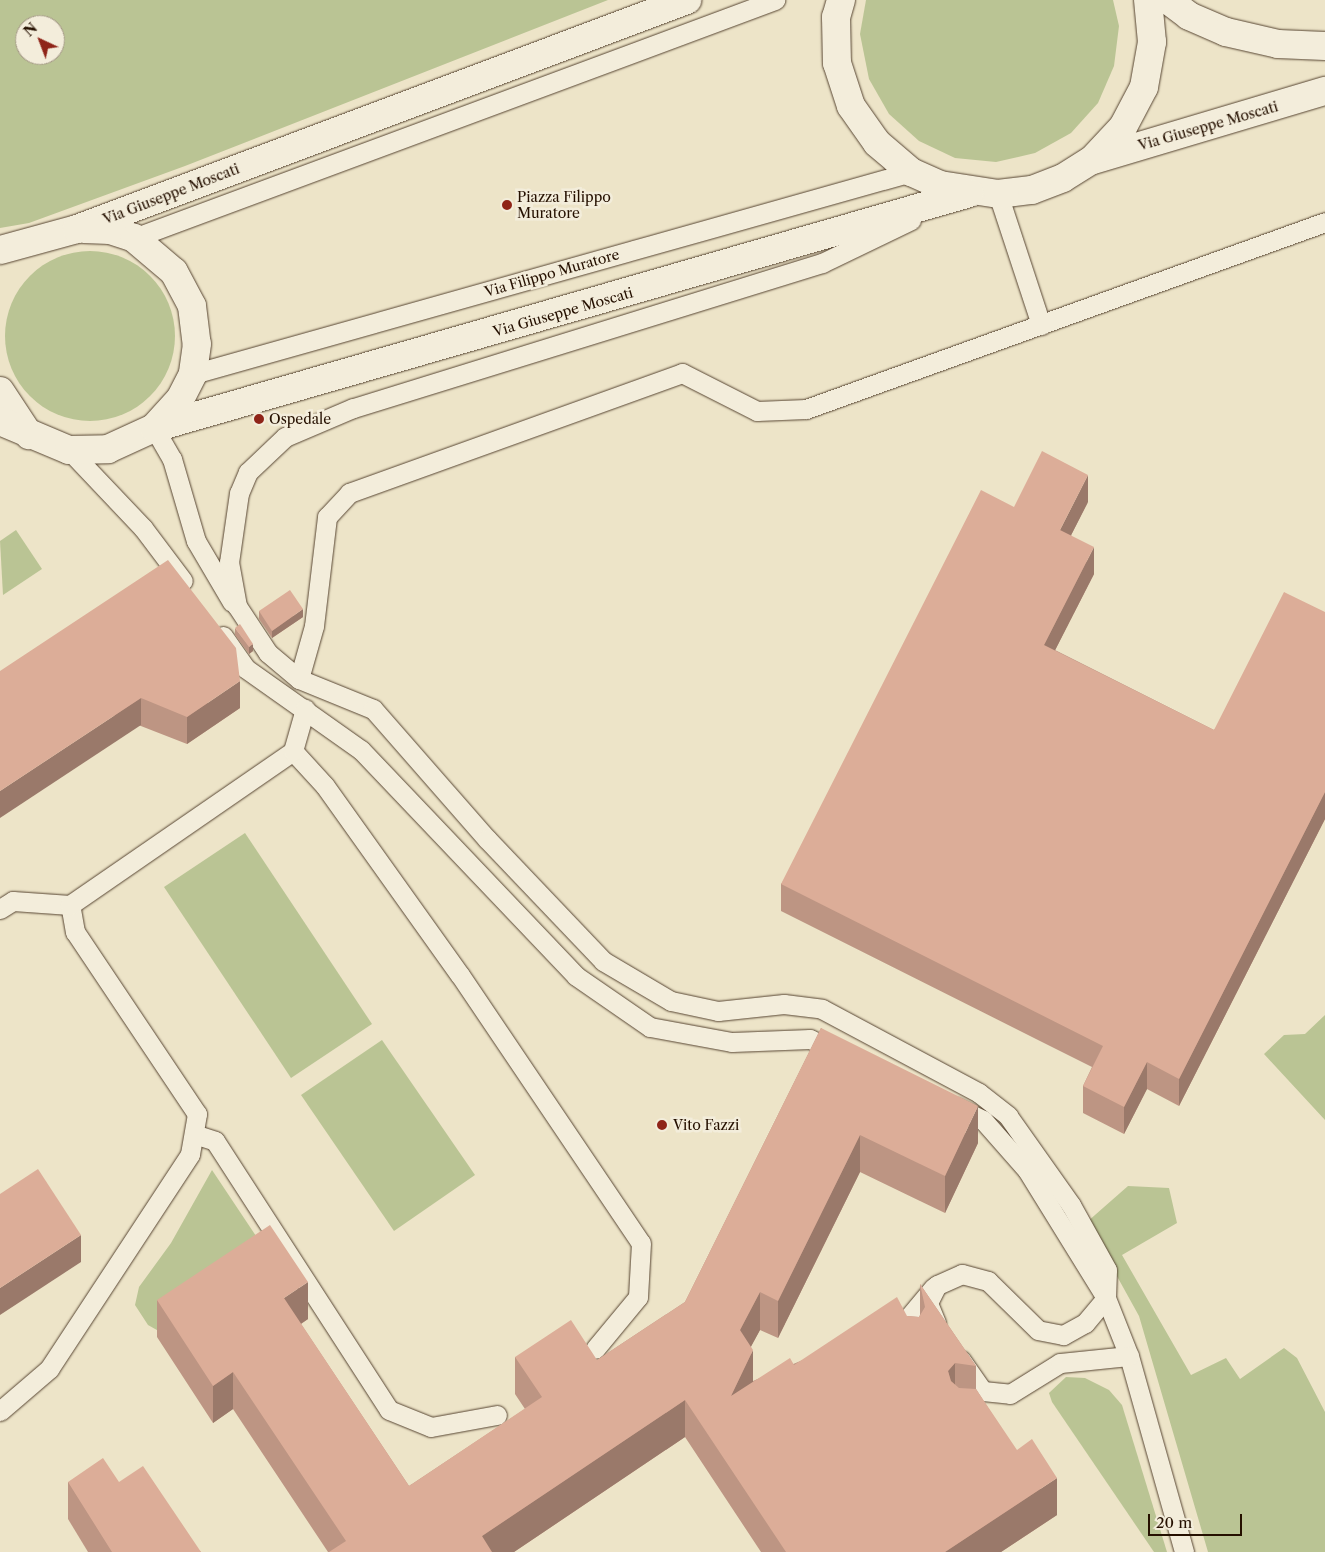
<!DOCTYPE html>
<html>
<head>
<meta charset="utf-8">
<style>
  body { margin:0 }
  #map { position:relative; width:1325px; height:1552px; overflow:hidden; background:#ede4c8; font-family:"Libre Caslon Text",serif }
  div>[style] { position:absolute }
  .green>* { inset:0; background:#bac494 }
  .round { border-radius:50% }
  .roads { filter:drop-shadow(0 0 1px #574532) drop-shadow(0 0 1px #574532) }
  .service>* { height:19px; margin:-9.5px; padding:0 9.5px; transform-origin:9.5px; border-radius:9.5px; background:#f3eddb }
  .tertiary>* { height:28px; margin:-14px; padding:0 14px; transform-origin:14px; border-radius:14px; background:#f3eddb }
  .wall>* { inset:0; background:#bd9583 }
  .shaded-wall>* { inset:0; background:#9a796a }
  .building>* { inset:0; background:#dcad98 }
  .dots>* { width:14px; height:14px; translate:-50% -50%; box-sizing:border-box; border:2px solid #f3eddb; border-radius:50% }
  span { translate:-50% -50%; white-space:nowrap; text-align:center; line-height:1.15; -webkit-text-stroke:5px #f3eddb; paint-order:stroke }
  .street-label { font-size:14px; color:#251000 }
  .poi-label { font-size:14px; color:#251000 }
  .left { translate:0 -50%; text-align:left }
  .north { position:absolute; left:15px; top:15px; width:50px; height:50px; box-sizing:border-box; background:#f3eddb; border:1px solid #a19583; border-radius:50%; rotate:317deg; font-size:14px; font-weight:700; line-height:20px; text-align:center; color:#251000 }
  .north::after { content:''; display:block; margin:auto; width:18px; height:22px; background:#8f2418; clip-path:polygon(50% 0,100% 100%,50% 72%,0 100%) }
  .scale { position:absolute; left:1148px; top:1514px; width:94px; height:22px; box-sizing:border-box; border:2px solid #251000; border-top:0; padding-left:6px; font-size:15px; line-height:18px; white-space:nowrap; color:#251000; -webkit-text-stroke:4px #f3eddb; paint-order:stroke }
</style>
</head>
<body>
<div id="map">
  <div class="green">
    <div style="clip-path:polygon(evenodd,0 0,608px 0,185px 166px,29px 223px,0 228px,0 0,25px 25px,55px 25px,55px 55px,25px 55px,25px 25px)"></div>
    <div style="clip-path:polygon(866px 0,1113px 0,1119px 26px,1114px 66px,1098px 103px,1071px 133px,1035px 153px,996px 162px,955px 158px,919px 141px,889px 114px,869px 79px,860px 34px)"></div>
    <div class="round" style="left:5px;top:251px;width:170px;height:170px"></div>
    <div style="clip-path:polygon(16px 530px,42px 569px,3px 595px,0 541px)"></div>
    <div style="clip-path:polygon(245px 833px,372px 1024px,291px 1078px,164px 887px)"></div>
    <div style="clip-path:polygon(1325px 1015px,1325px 1120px,1264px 1054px,1284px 1035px,1305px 1034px)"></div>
    <div style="clip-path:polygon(382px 1040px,475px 1175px,394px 1231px,301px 1095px)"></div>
    <div style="clip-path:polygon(212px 1170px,272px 1260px,164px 1334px,148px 1325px,135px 1305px,139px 1287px,171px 1243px)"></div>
    <div style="clip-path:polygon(1128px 1186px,1169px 1188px,1177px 1223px,1122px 1255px,1191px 1375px,1226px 1358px,1240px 1379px,1284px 1348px,1297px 1358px,1325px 1412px,1325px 1552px,1208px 1552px,1139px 1316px,1087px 1222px)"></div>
    <div style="clip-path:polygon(1066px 1377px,1085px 1378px,1109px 1390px,1122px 1405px,1167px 1552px,1154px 1552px,1052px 1402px,1049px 1393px)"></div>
  </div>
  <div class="roads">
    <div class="service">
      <div style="left:998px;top:194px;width:138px;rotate:71.8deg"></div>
      <div style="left:911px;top:220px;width:99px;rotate:154.2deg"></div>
      <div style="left:822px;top:263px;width:491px;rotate:162.8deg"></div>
      <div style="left:353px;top:408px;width:74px;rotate:156.9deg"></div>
      <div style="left:285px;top:437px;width:51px;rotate:136.6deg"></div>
      <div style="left:248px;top:472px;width:23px;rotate:113deg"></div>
      <div style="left:239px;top:493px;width:70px;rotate:98.2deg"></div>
      <div style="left:229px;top:562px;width:45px;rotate:79.7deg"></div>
      <div style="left:237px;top:606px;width:56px;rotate:56.6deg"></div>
      <div style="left:268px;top:653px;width:40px;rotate:40deg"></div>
      <div style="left:299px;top:679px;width:80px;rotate:22.1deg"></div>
      <div style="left:373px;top:709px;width:173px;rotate:48.8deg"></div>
      <div style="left:487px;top:839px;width:168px;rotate:46.4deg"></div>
      <div style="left:603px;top:961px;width:79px;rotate:30.5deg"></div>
      <div style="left:671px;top:1001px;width:48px;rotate:12deg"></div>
      <div style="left:718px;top:1011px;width:66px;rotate:-6.1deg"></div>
      <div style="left:784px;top:1004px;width:38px;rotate:7deg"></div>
      <div style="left:822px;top:1009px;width:178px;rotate:28.1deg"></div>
      <div style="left:979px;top:1093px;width:37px;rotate:38deg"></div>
      <div style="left:1008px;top:1116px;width:109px;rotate:54.7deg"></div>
      <div style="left:1071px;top:1205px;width:74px;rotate:61deg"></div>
      <div style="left:1107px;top:1270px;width:28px;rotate:92deg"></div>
      <div style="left:1106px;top:1298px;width:33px;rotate:130deg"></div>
      <div style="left:1085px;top:1323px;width:25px;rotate:151deg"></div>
      <div style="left:1063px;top:1335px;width:25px;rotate:-169deg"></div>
      <div style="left:1038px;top:1330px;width:70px;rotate:-135.6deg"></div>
      <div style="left:988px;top:1281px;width:27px;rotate:-165deg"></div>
      <div style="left:962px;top:1274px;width:27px;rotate:156deg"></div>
      <div style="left:937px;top:1285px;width:20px;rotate:117deg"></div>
      <div style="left:928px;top:1303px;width:22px;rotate:68deg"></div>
      <div style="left:134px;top:238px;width:684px;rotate:-20.37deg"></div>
      <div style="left:193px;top:374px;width:746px;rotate:-15.71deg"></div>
      <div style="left:154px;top:428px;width:36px;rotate:60deg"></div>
      <div style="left:172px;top:459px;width:85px;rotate:73.7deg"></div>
      <div style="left:196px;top:541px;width:71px;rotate:59.5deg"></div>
      <div style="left:69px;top:450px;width:108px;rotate:46.5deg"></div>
      <div style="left:143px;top:528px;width:66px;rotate:53deg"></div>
      <div style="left:223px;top:636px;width:39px;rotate:55deg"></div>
      <div style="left:245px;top:668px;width:142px;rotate:35.3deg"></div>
      <div style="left:361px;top:750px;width:312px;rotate:46.4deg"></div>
      <div style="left:576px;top:976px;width:90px;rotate:34.6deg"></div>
      <div style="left:650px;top:1027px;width:83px;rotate:10.4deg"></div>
      <div style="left:732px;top:1042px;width:78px;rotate:-2.2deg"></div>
      <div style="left:810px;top:1039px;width:31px;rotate:25deg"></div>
      <div style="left:299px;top:679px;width:55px;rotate:-74.2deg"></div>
      <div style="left:314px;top:626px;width:110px;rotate:-83.2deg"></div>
      <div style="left:327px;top:517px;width:33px;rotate:-47deg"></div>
      <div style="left:349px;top:493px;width:354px;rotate:-19.8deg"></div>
      <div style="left:682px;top:373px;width:84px;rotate:26.9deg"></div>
      <div style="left:757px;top:411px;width:49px;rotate:-2.3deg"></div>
      <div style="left:806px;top:409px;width:552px;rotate:-19.81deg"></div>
      <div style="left:293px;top:751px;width:47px;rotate:47.6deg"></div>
      <div style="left:325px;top:786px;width:232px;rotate:54.5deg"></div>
      <div style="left:460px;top:975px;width:323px;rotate:56deg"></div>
      <div style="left:641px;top:1243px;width:54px;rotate:93.2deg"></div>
      <div style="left:638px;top:1297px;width:67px;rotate:129.6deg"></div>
      <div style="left:0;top:909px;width:15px;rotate:-32deg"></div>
      <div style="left:13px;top:901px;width:57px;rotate:4deg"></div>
      <div style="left:956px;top:1107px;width:30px;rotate:26deg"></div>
      <div style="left:983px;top:1120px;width:67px;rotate:48.7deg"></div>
      <div style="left:1027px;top:1170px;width:150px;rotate:58.3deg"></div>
      <div style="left:1106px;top:1298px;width:62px;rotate:68.4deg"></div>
      <div style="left:1129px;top:1356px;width:204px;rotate:74.3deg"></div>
      <div style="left:194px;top:1134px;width:22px;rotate:18deg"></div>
      <div style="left:215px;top:1141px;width:320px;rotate:57.1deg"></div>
      <div style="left:389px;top:1410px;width:45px;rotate:22deg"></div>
      <div style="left:431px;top:1427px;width:67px;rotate:-10.3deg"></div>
      <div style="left:912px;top:1339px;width:21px;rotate:-101deg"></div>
      <div style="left:908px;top:1318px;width:40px;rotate:-50deg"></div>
      <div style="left:961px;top:1360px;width:38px;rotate:55deg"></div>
      <div style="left:983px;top:1391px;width:27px;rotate:6deg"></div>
      <div style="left:1010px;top:1394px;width:59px;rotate:-31.8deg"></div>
      <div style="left:1060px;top:1363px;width:69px;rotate:-5.8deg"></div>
      <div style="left:0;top:1411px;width:65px;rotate:-40.6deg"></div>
      <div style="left:49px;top:1369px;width:257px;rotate:-56.7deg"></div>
      <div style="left:190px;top:1154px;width:41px;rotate:-80.1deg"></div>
      <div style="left:197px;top:1114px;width:219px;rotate:-123.8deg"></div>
      <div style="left:75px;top:932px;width:27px;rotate:-100deg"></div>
      <div style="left:70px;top:905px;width:271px;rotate:-34.6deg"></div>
      <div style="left:293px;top:751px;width:44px;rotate:-74.1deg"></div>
    </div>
    <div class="tertiary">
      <div style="left:841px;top:0;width:18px;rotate:106deg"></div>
      <div style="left:836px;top:17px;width:46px;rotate:88.8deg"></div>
      <div style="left:837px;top:63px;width:45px;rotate:72deg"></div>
      <div style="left:851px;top:106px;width:45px;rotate:54.9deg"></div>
      <div style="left:877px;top:143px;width:45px;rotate:40.5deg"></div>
      <div style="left:911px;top:172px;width:32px;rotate:24deg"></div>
      <div style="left:940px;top:185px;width:59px;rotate:8.8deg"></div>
      <div style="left:998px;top:194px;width:34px;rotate:-7deg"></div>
      <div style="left:1032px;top:190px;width:33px;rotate:-21deg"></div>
      <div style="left:1063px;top:178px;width:34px;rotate:-32deg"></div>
      <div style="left:1092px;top:160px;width:45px;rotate:-46.8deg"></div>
      <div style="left:1123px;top:127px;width:45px;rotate:-62.3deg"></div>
      <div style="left:1144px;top:87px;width:46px;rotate:-79.9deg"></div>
      <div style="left:1152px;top:42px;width:42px;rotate:-95.4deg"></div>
      <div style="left:1168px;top:0;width:26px;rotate:37deg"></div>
      <div style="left:1189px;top:16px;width:40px;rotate:23.4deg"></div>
      <div style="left:1226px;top:32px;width:53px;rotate:13deg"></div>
      <div style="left:1278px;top:44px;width:47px;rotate:2.4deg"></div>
      <div style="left:1093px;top:160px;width:242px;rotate:-16.6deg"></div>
      <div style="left:84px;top:229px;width:26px;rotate:2deg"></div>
      <div style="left:110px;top:230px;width:25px;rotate:18deg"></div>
      <div style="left:134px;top:238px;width:52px;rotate:40.4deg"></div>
      <div style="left:174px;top:272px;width:38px;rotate:62deg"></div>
      <div style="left:192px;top:306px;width:38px;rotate:83deg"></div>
      <div style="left:197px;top:344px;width:30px;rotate:98deg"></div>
      <div style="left:193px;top:374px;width:28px;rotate:117deg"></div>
      <div style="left:180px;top:399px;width:39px;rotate:132deg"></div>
      <div style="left:0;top:250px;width:80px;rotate:-15.3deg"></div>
      <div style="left:77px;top:229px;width:652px;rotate:-20.58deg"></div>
      <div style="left:0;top:391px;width:53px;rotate:56.6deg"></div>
      <div style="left:0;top:421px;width:75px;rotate:22.8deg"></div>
      <div style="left:69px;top:450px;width:39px;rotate:-1deg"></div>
      <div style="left:108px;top:449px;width:51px;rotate:-24.5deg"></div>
      <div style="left:154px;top:428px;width:849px;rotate:-16.07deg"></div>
    </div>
  </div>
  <div class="wall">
    <div style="clip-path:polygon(1088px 502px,1071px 535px,1094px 574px,1055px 650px,1214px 730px,1325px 612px,1325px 819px,1179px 1106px,1147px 1089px,1124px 1134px,1083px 1113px,1083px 1086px,1092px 1067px,781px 911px,781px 884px)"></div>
    <div style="clip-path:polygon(259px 611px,303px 617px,272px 638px,259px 619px)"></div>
    <div style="clip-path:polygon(235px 628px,253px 651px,249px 654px,235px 635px)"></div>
    <div style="clip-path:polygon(0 671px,240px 708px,187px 744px)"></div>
    <div style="clip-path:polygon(821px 1028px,978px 1143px,945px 1213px,860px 1172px,778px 1338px,760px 1330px,751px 1346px,753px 1381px,907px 1316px,919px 1317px,920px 1315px,920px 1284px,976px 1366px,976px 1389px,1057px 1515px,1001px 1552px,761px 1552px,685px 1437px,514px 1552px,328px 1552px,233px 1409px,213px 1423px,157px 1337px,157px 1300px,308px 1319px,301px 1324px,409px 1486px,525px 1409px,515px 1394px,515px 1357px,597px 1360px,685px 1302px)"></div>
    <div style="clip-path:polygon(68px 1482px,119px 1482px,201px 1552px,88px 1552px,68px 1519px)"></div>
  </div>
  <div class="shaded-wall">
    <div style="clip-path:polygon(1088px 475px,1088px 502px,1060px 557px,1060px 530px)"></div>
    <div style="clip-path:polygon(1094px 547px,1094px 574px,1044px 672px,1044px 645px)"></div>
    <div style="clip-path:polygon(303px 609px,303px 617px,272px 638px,272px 631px)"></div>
    <div style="clip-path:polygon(253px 644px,253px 651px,249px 654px,249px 647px)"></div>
    <div style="clip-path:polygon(240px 681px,240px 708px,187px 744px,187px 717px)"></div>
    <div style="clip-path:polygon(141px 698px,141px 725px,0 818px,0 791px)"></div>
    <div style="clip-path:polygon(1325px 792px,1325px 819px,1179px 1106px,1179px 1079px)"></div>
    <div style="clip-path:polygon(1147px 1062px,1147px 1089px,1124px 1134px,1124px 1107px)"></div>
    <div style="clip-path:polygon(978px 1106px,978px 1143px,945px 1213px,945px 1176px)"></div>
    <div style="clip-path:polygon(860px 1135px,860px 1172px,778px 1338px,778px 1301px)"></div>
    <div style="clip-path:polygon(81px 1235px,81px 1262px,0 1315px,0 1288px)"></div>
    <div style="clip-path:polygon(308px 1282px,308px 1319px,284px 1335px,284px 1298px)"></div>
    <div style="clip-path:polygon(760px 1292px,760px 1330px,740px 1367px,740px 1330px)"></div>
    <div style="clip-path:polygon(753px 1350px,753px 1387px,731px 1396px)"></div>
    <div style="clip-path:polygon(955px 1363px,955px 1400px,948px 1371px)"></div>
    <div style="clip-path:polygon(233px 1372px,233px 1409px,213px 1423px,213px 1386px)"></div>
    <div style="clip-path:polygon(685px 1400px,685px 1437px,514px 1552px,482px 1552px,482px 1536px)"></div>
    <div style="clip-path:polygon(1057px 1478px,1057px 1515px,1001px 1552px,945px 1552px)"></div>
  </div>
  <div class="building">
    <div style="clip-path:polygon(1042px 451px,1088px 475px,1060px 530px,1094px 547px,1044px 645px,1214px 730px,1284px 592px,1325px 612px,1325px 792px,1179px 1079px,1147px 1062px,1124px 1107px,1083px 1086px,1103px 1046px,781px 884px,981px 490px,1014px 507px)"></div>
    <div style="clip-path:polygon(168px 560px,236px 648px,240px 681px,187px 717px,141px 698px,0 791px,0 671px)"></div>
    <div style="clip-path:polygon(290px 590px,303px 609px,272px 631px,259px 611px)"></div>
    <div style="clip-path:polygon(240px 624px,253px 644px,249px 647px,235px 628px)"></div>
    <div style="clip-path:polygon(821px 1028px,978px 1106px,945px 1176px,860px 1135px,778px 1301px,760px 1292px,740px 1330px,753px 1350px,731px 1396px,790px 1358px,794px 1365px,897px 1297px,907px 1316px,919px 1317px,925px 1307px,920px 1284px,976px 1366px,955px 1363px,948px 1371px,951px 1381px,959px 1388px,976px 1389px,1017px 1450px,1032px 1439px,1057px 1478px,945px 1552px,786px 1552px,685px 1400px,482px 1536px,492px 1552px,329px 1552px,346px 1541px,233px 1372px,213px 1386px,157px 1300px,270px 1225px,308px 1282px,284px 1298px,409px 1486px,542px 1397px,515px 1357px,571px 1320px,597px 1360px,685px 1302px)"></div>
    <div style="clip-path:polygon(38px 1169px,81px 1235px,0 1288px,0 1194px)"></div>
    <div style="clip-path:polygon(103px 1458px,119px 1482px,143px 1466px,201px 1552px,112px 1552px,68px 1482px)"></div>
  </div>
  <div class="dots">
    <div style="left:507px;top:205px;background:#8f2418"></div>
    <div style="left:259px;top:419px;background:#8f2418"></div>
    <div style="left:662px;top:1125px;background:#8f2418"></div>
  </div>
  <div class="street-label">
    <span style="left:1208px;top:126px;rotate:-16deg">Via Giuseppe Moscati</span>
    <span style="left:171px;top:194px;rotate:-21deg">Via Giuseppe Moscati</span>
    <span style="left:552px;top:273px;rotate:-16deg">Via Filippo Muratore</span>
    <span style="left:563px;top:312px;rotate:-16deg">Via Giuseppe Moscati</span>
  </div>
  <div class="poi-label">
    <span class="left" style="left:517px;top:205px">Piazza Filippo<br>Muratore</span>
    <span class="left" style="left:269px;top:419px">Ospedale</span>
    <span class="left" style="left:673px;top:1125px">Vito Fazzi</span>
  </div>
  <div class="north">N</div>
  <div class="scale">20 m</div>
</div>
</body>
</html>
